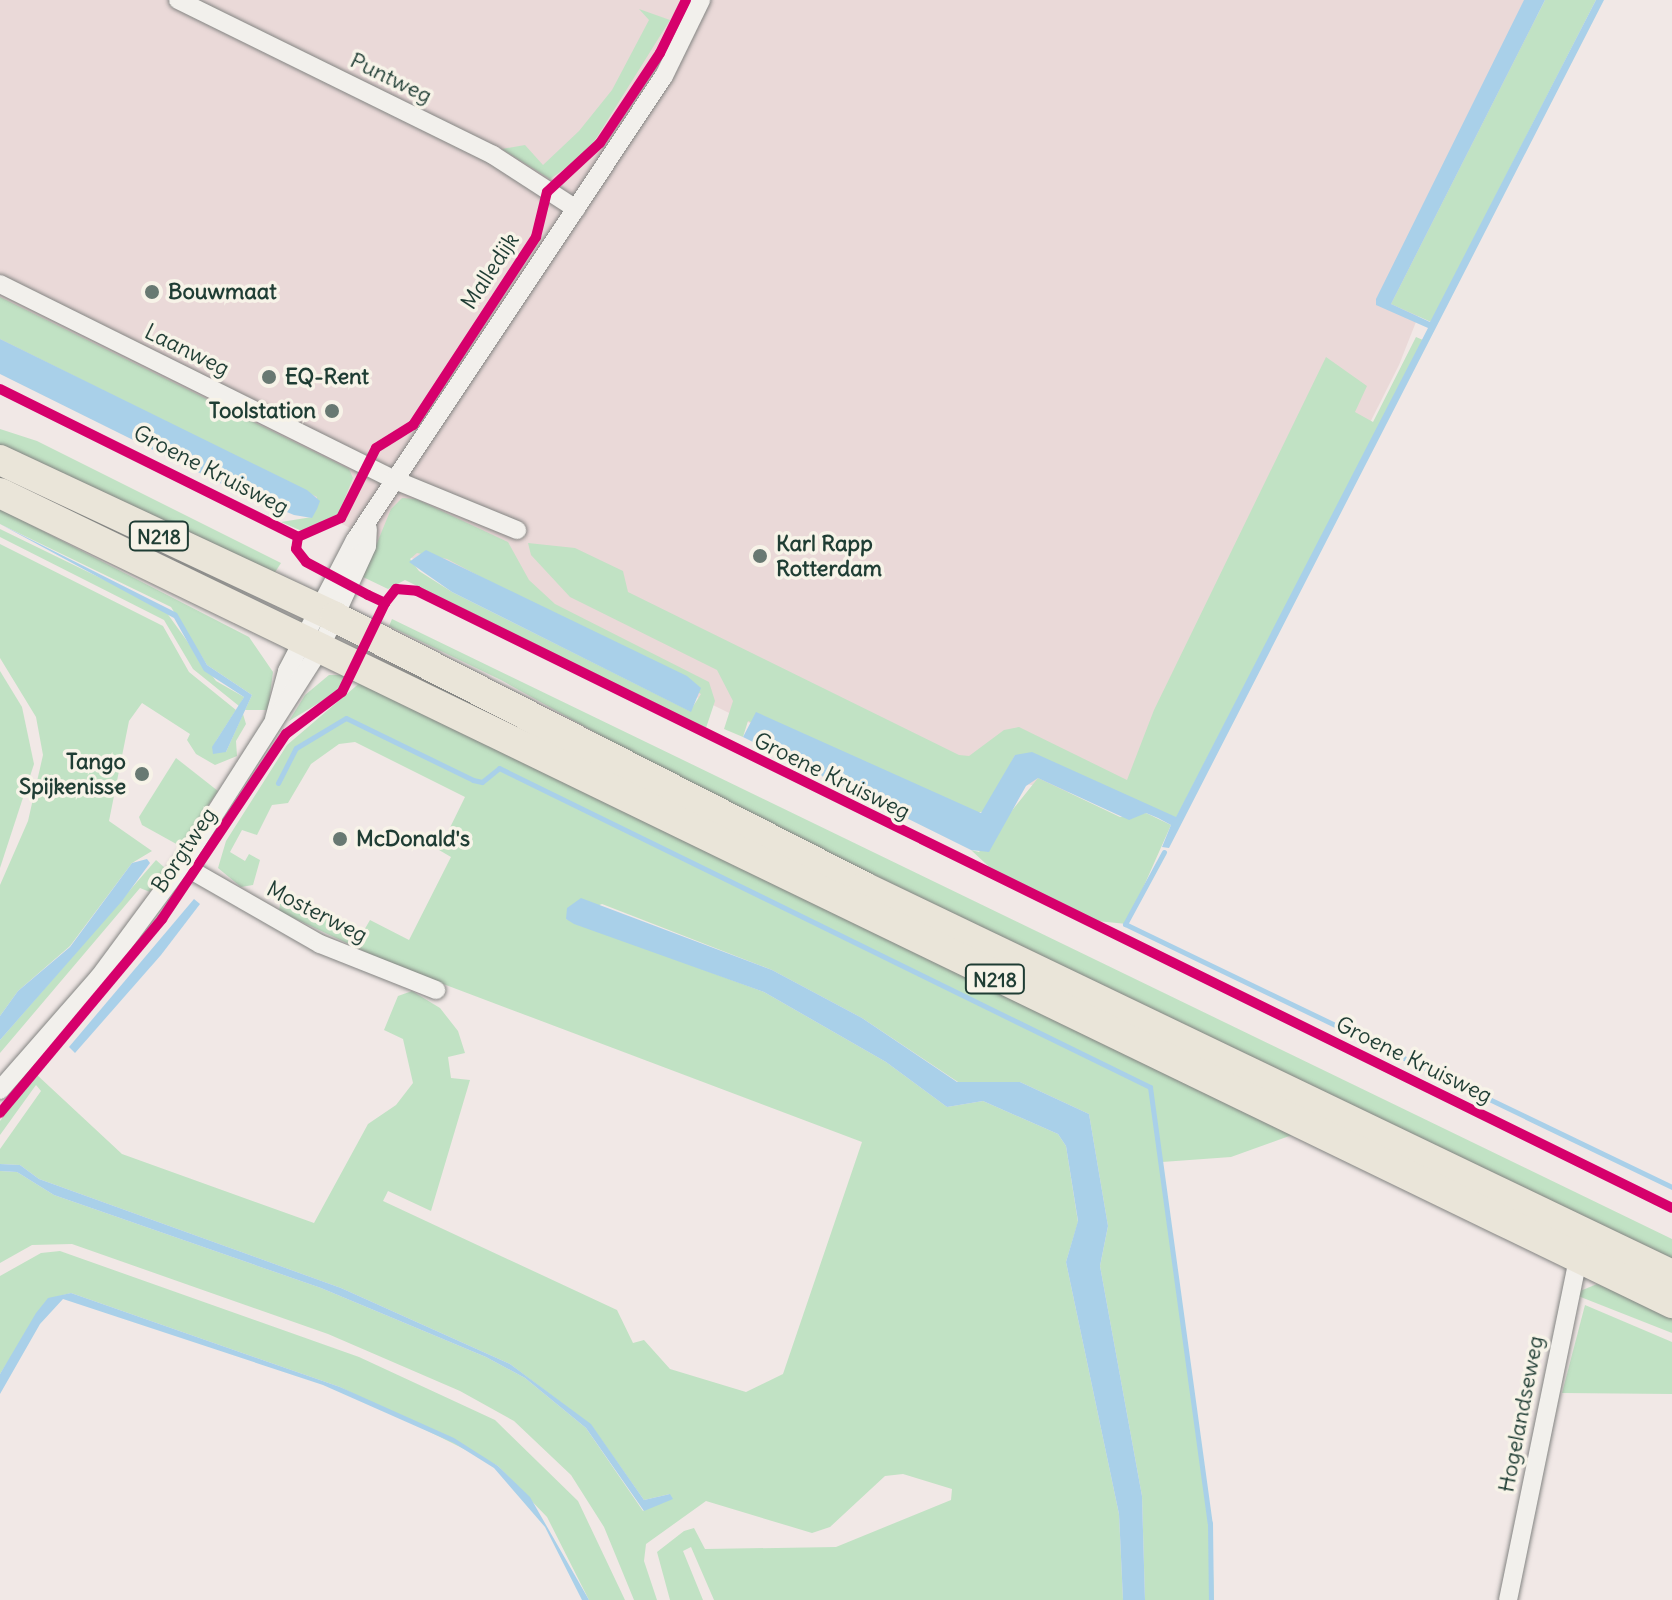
<!DOCTYPE html>
<html>
<head>
<meta charset="utf-8">
<style>
  body { margin:0 }
  #map { position:relative; width:1672px; height:1600px; overflow:hidden; background:#f1e8e6; font-family:Delius,sans-serif }
  div>[style] { position:absolute }
  .built>* { inset:0; background:#ead9d8 }
  .green>* { inset:0; background:#c1e2c4 }
  .water>* { inset:0; background:#a9d0e9 }
  .stream>* { height:5px; margin:-2.5px; padding:0 2.5px; transform-origin:2.5px; border-radius:2.5px; background:#a9d0e9 }
  .roads { filter:drop-shadow(0 0 2px #838482) drop-shadow(0 0 2px #838482) }
  .street>* { height:18px; margin:-9px; padding:0 9px; transform-origin:9px; border-radius:9px; background:#f2f0ec }
  .primary>* { height:30px; margin:-15px; padding:0 15px; transform-origin:15px; border-radius:15px; background:#eae5d9 }
  .cycleway>* { height:10px; margin:-5px; padding:0 5px; transform-origin:5px; border-radius:5px; background:#d6006c }
  .dots>* { width:22px; height:22px; translate:-50% -50%; box-sizing:border-box; border:4px solid #f7f3e8; border-radius:50% }
  span { translate:-50% -50%; white-space:nowrap; text-align:center; line-height:1.15; -webkit-text-stroke:7px #f7f3e8; paint-order:stroke }
  .shield-label span { padding:2px 6px; background:#f7f3e8; border:2px solid; border-radius:6px; -webkit-text-stroke-width:0 }
  .shield-label { font-size:20px; color:#1f3d34; font-weight:700 }
  .street-label { font-size:22px; color:#1f3d34 }
  .poi-label { font-size:22px; color:#1f3d34; font-weight:700 }
  .left { translate:0 -50%; text-align:left }
  .right { translate:-100% -50%; text-align:right }
</style>
</head>
<body>
<div id="map">
  <div class="built">
    <div style="clip-path:polygon(0 0,1543px 0,1399px 365px,1174px 813px,772px 734px,0 357px)"></div>
  </div>
  <div class="green">
    <div style="clip-path:polygon(1545px 0,1596px 0,1431px 322px,1391px 304px)"></div>
    <div style="clip-path:polygon(639px 9px,670px 20px,587px 153px,550px 179px,502px 149px,525px 145px,543px 165px,579px 131px,612px 90px,649px 20px)"></div>
    <div style="clip-path:polygon(0 297px,349px 469px,353px 478px,338px 515px,302px 531px,281px 522px,312px 517px,317px 497px,0 339px)"></div>
    <div style="clip-path:polygon(1416px 337px,1423px 340px,1176px 818px,1015px 755px,986px 811px,976px 813px,748px 721px,743px 737px,724px 729px,733px 701px,717px 670px,570px 597px,531px 555px,528px 543px,575px 548px,623px 571px,628px 592px,959px 755px,969px 756px,1004px 730px,1019px 727px,1127px 780px,1154px 710px,1326px 357px,1367px 386px,1355px 412px,1373px 422px)"></div>
    <div style="clip-path:polygon(0 429px,37px 441px,281px 563px,272px 577px,0 451px)"></div>
    <div style="clip-path:polygon(evenodd,402px 498px,416px 499px,508px 542px,529px 580px,555px 604px,709px 682px,715px 701px,706px 728px,405px 580px,388px 589px,363px 577px,391px 509px,402px 498px,417px 553px,447px 559px,701px 694px,690px 711px,452px 592px,419px 571px,410px 559px,417px 553px)"></div>
    <div style="clip-path:polygon(0 509px,249px 637px,273px 672px,268px 710px,245px 710px,252px 695px,207px 665px,171px 607px,0 524px)"></div>
    <div style="clip-path:polygon(0 529px,164px 609px,216px 681px,244px 697px,239px 706px,193px 669px,164px 620px,0 537px)"></div>
    <div style="clip-path:polygon(0 544px,163px 626px,189px 672px,236px 710px,216px 741px,226px 752px,243px 714px,246px 724px,236px 741px,237px 756px,215px 765px,196px 754px,187px 740px,190px 734px,142px 703px,129px 721px,109px 821px,152px 851px,132px 863px,70px 946px,18px 991px,0 1016px,0 885px,28px 821px,43px 755px,36px 717px,0 658px)"></div>
    <div style="clip-path:polygon(392px 619px,1672px 1239px,1672px 1264px,742px 814px,501px 680px,389px 626px)"></div>
    <div style="clip-path:polygon(0 671px,22px 707px,34px 764px,0 868px)"></div>
    <div style="clip-path:polygon(329px 675px,345px 675px,337px 692px,289px 721px,305px 695px)"></div>
    <div style="clip-path:polygon(362px 681px,1292px 1135px,1231px 1157px,1162px 1162px,1212px 1537px,1214px 1600px,1145px 1600px,1142px 1496px,1100px 1266px,1108px 1226px,1089px 1114px,1020px 1082px,958px 1082px,862px 1018px,772px 970px,602px 904px,566px 919px,764px 992px,886px 1062px,947px 1107px,983px 1101px,1058px 1134px,1066px 1146px,1078px 1222px,1066px 1262px,1119px 1514px,1123px 1600px,714px 1600px,691px 1547px,683px 1551px,703px 1600px,670px 1600px,657px 1552px,684px 1531px,694px 1528px,705px 1549px,836px 1547px,951px 1500px,952px 1489px,903px 1474px,885px 1476px,830px 1527px,812px 1533px,706px 1501px,646px 1544px,644px 1561px,657px 1600px,634px 1600px,604px 1527px,571px 1475px,514px 1421px,460px 1391px,328px 1334px,72px 1244px,32px 1245px,0 1263px,0 1171px,17px 1172px,54px 1195px,321px 1288px,486px 1357px,525px 1378px,586px 1428px,643px 1511px,670px 1494px,644px 1500px,591px 1425px,510px 1364px,341px 1288px,39px 1179px,20px 1165px,0 1164px,0 1149px,41px 1091px,36px 1085px,0 1135px,0 1121px,36px 1074px,122px 1154px,314px 1223px,368px 1124px,396px 1105px,413px 1083px,403px 1039px,384px 1030px,398px 996px,412px 991px,440px 1008px,458px 1031px,465px 1053px,448px 1057px,451px 1078px,470px 1080px,431px 1211px,388px 1191px,383px 1201px,617px 1310px,633px 1343px,644px 1340px,670px 1369px,746px 1392px,783px 1374px,862px 1142px,393px 965px,279px 911px,282px 890px,363px 932px,370px 920px,409px 940px,451px 857px,439px 850px,465px 797px,355px 742px,339px 744px,311px 764px,288px 803px,272px 805px,257px 835px,242px 830px,230px 852px,245px 861px,249px 854px,260px 860px,253px 885px,241px 887px,218px 868px,226px 841px,287px 745px)"></div>
    <div style="clip-path:polygon(176px 758px,218px 791px,180px 846px,142px 825px,139px 817px)"></div>
    <div style="clip-path:polygon(1038px 778px,1120px 817px,1146px 813px,1171px 825px,1127px 924px,1097px 921px,999px 876px,971px 850px,979px 852px)"></div>
    <div style="clip-path:polygon(156px 860px,165px 868px,150px 892px,140px 888px,0 1053px,0 1040px)"></div>
    <div style="clip-path:polygon(60px 1251px,359px 1357px,495px 1420px,578px 1501px,625px 1600px,589px 1600px,547px 1517px,498px 1466px,340px 1387px,71px 1293px,48px 1299px,0 1374px,0 1276px,41px 1253px)"></div>
    <div style="clip-path:polygon(1597px 1284px,1672px 1313px,1672px 1333px,1573px 1294px)"></div>
    <div style="clip-path:polygon(1585px 1305px,1672px 1342px,1672px 1394px,1562px 1393px)"></div>
  </div>
  <div class="water">
    <div style="clip-path:polygon(1524px 0,1545px 0,1391px 304px,1430px 322px,1596px 0,1604px 0,1169px 848px,1162px 847px,1171px 825px,1158px 818px,1146px 813px,1129px 820px,1038px 778px,1026px 786px,989px 852px,971px 850px,743px 737px,756px 712px,981px 813px,1015px 755px,1032px 752px,1176px 817px,1428px 328px,1376px 305px,1376px 299px)"></div>
    <div style="clip-path:polygon(0 339px,307px 490px,320px 501px,317px 509px,312px 518px,294px 515px,236px 491px,0 374px)"></div>
    <div style="clip-path:polygon(0 524px,177px 613px,207px 665px,252px 695px,226px 752px,213px 754px,212px 747px,244px 697px,204px 671px,174px 618px)"></div>
    <div style="clip-path:polygon(426px 550px,687px 676px,701px 688px,691px 712px,452px 592px,409px 562px)"></div>
    <div style="clip-path:polygon(147px 859px,150px 863px,122px 901px,0 1040px,0 1016px,18px 991px,70px 947px,132px 863px)"></div>
    <div style="clip-path:polygon(581px 898px,772px 970px,862px 1018px,957px 1082px,1020px 1082px,1089px 1114px,1108px 1226px,1100px 1266px,1142px 1496px,1145px 1600px,1123px 1600px,1119px 1514px,1066px 1262px,1078px 1221px,1066px 1146px,1058px 1134px,983px 1101px,947px 1107px,886px 1062px,764px 992px,574px 924px,566px 919px,567px 908px)"></div>
    <div style="clip-path:polygon(194px 899px,200px 904px,161px 955px,75px 1053px,69px 1047px)"></div>
    <div style="clip-path:polygon(0 1164px,20px 1165px,39px 1179px,341px 1288px,510px 1364px,591px 1424px,644px 1500px,670px 1494px,673px 1499px,644px 1511px,586px 1428px,525px 1378px,486px 1357px,321px 1288px,54px 1195px,17px 1172px,0 1171px)"></div>
    <div style="clip-path:polygon(71px 1293px,340px 1387px,454px 1438px,498px 1466px,530px 1497px,589px 1600px,582px 1600px,545px 1527px,494px 1468px,454px 1443px,323px 1385px,63px 1299px,40px 1324px,0 1394px,0 1374px,36px 1313px,48px 1298px)"></div>
  </div>
  <div class="stream">
    <div style="left:278px;top:783px;width:39px;rotate:-63deg"></div>
    <div style="left:296px;top:748px;width:58px;rotate:-31deg"></div>
    <div style="left:346px;top:718px;width:141px;rotate:26deg"></div>
    <div style="left:473px;top:780px;width:9px;rotate:13deg"></div>
    <div style="left:482px;top:782px;width:22px;rotate:-39deg"></div>
    <div style="left:499px;top:768px;width:725px;rotate:26.11deg"></div>
    <div style="left:1150px;top:1087px;width:440px;rotate:82.2deg"></div>
    <div style="left:1210px;top:1523px;width:77px;rotate:89.3deg"></div>
    <div style="left:1164px;top:852px;width:82px;rotate:118.4deg"></div>
    <div style="left:1125px;top:924px;width:607px;rotate:25.68deg"></div>
  </div>
  <div class="roads">
    <div class="street">
      <div style="left:178px;top:0;width:351px;rotate:26.2deg"></div>
      <div style="left:493px;top:155px;width:99px;rotate:33deg"></div>
      <div style="left:0;top:284px;width:441px;rotate:26.4deg"></div>
      <div style="left:395px;top:480px;width:132px;rotate:22.3deg"></div>
      <div style="left:274px;top:719px;width:50px;rotate:-74.8deg"></div>
      <div style="left:287px;top:671px;width:148px;rotate:-62.6deg"></div>
      <div style="left:355px;top:540px;width:557px;rotate:-56.34deg"></div>
      <div style="left:664px;top:76px;width:85px;rotate:-64deg"></div>
      <div style="left:182px;top:865px;width:159px;rotate:29.8deg"></div>
      <div style="left:320px;top:944px;width:125px;rotate:21.6deg"></div>
      <div style="left:0;top:1090px;width:150px;rotate:-48.8deg"></div>
      <div style="left:99px;top:977px;width:139px;rotate:-53.5deg"></div>
      <div style="left:182px;top:865px;width:254px;rotate:-57.4deg"></div>
      <div style="left:319px;top:651px;width:115px;rotate:-65.4deg"></div>
      <div style="left:367px;top:546px;width:17px;rotate:-87deg"></div>
      <div style="left:1508px;top:1600px;width:357px;rotate:-78.4deg"></div>
    </div>
    <div class="primary">
      <div style="left:0;top:460px;width:370px;rotate:25.1deg"></div>
      <div style="left:335px;top:617px;width:594px;rotate:27.04deg"></div>
      <div style="left:864px;top:887px;width:896px;rotate:25.65deg"></div>
      <div style="left:0;top:493px;width:1858px;rotate:25.85deg"></div>
    </div>
  </div>
  <div class="cycleway">
    <div style="left:0;top:389px;width:333px;rotate:26.4deg"></div>
    <div style="left:298px;top:537px;width:12px;rotate:99deg"></div>
    <div style="left:296px;top:549px;width:16px;rotate:52deg"></div>
    <div style="left:306px;top:562px;width:70px;rotate:28deg"></div>
    <div style="left:368px;top:595px;width:19px;rotate:25deg"></div>
    <div style="left:385px;top:603px;width:18px;rotate:-52deg"></div>
    <div style="left:396px;top:589px;width:21px;rotate:5deg"></div>
    <div style="left:417px;top:591px;width:1398px;rotate:26.18deg"></div>
    <div style="left:298px;top:537px;width:47px;rotate:-23.8deg"></div>
    <div style="left:341px;top:518px;width:78px;rotate:-63.4deg"></div>
    <div style="left:376px;top:448px;width:44px;rotate:-31.9deg"></div>
    <div style="left:413px;top:425px;width:225px;rotate:-56.8deg"></div>
    <div style="left:536px;top:237px;width:46px;rotate:-76.3deg"></div>
    <div style="left:547px;top:192px;width:72px;rotate:-42.8deg"></div>
    <div style="left:600px;top:143px;width:108px;rotate:-56.3deg"></div>
    <div style="left:660px;top:53px;width:59px;rotate:-63.9deg"></div>
    <div style="left:0;top:1113px;width:253px;rotate:-50.1deg"></div>
    <div style="left:162px;top:919px;width:223px;rotate:-56.2deg"></div>
    <div style="left:286px;top:734px;width:70px;rotate:-36.9deg"></div>
    <div style="left:342px;top:692px;width:99px;rotate:-64.2deg"></div>
  </div>
  <div class="dots">
    <div style="left:152px;top:292px;background:#687972"></div>
    <div style="left:269px;top:377px;background:#687972"></div>
    <div style="left:332px;top:411px;background:#687972"></div>
    <div style="left:760px;top:556px;background:#687972"></div>
    <div style="left:142px;top:774px;background:#687972"></div>
    <div style="left:340px;top:839px;background:#687972"></div>
  </div>
  <div class="shield-label">
    <span style="left:159px;top:536px">N218</span>
    <span style="left:995px;top:979px">N218</span>
  </div>
  <div class="street-label">
    <span style="left:391px;top:78px;rotate:26deg">Puntweg</span>
    <span style="left:490px;top:271px;rotate:-57deg">Malledijk</span>
    <span style="left:187px;top:350px;rotate:26deg">Laanweg</span>
    <span style="left:211px;top:470px;rotate:27deg">Groene Kruisweg</span>
    <span style="left:832px;top:776px;rotate:26deg">Groene Kruisweg</span>
    <span style="left:184px;top:850px;rotate:-56deg">Borgtweg</span>
    <span style="left:317px;top:912px;rotate:27deg">Mosterweg</span>
    <span style="left:1414px;top:1060px;rotate:26deg">Groene Kruisweg</span>
    <span style="left:1521px;top:1414px;rotate:-79deg">Hogelandseweg</span>
  </div>
  <div class="poi-label">
    <span class="left" style="left:168px;top:292px">Bouwmaat</span>
    <span class="left" style="left:285px;top:377px">EQ-Rent</span>
    <span class="right" style="left:316px;top:411px">Toolstation</span>
    <span class="left" style="left:776px;top:556px">Karl Rapp<br>Rotterdam</span>
    <span class="right" style="left:126px;top:774px">Tango<br>Spijkenisse</span>
    <span class="left" style="left:356px;top:839px">McDonald's</span>
  </div>
</div>
</body>
</html>
